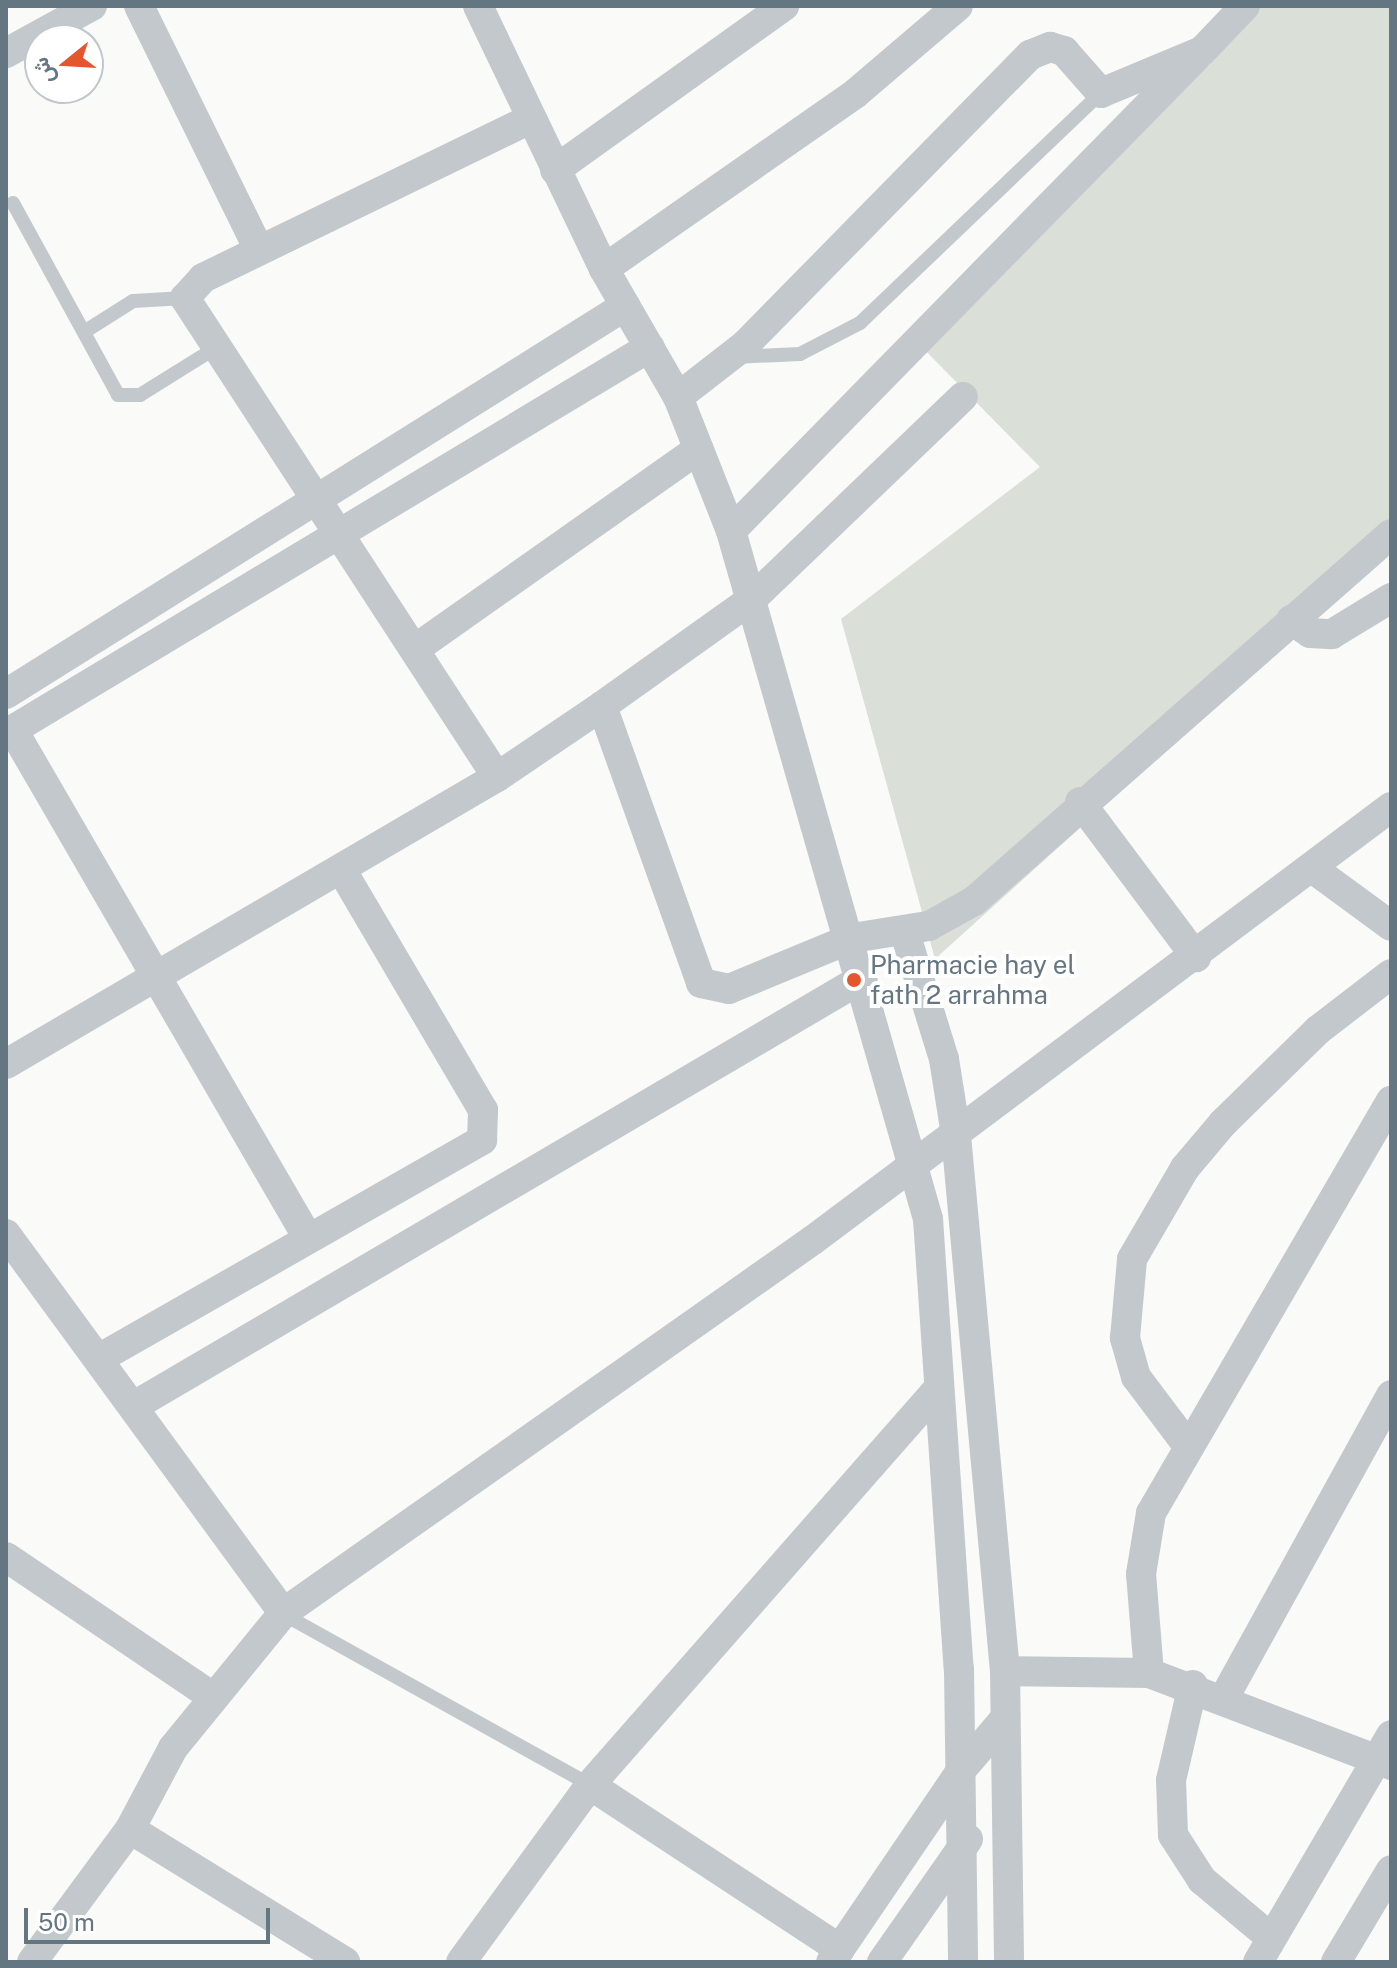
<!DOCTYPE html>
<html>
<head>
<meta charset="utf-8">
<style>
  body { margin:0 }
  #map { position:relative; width:1397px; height:1968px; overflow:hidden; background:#fafaf8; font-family:"Public Sans",Vazirmatn,sans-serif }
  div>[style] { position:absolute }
  .green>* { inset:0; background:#dadfd7 }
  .service>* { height:14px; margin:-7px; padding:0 7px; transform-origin:7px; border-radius:7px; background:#c3c8cc }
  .minor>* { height:30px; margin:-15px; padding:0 15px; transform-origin:15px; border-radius:15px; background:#c3c8cc }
  .dots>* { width:22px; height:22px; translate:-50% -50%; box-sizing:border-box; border:4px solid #fff; border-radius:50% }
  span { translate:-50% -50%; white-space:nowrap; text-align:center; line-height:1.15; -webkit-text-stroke:8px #fff; paint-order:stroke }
  .poi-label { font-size:26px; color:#657683 }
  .left { translate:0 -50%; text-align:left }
  .frame { position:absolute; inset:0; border:8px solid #657683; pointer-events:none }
  .north { position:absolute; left:24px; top:24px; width:80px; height:80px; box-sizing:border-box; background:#fff; border:2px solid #c1c8cd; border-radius:50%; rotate:252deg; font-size:22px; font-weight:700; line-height:32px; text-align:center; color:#657683 }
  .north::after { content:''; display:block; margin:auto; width:28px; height:36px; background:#e4572e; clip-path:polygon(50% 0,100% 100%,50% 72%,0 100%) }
  .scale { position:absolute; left:24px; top:1908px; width:246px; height:36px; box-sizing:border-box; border:4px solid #657683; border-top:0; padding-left:10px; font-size:24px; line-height:28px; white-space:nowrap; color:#657683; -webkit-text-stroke:6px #fff; paint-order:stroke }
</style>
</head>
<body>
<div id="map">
  <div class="green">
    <div style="clip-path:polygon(1235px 6px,1391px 6px,1391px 547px,935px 959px,841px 619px,1040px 467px,908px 333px)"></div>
  </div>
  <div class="service">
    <div style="left:13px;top:203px;width:219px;rotate:61.3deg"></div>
    <div style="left:118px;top:395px;width:22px"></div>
    <div style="left:140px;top:395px;width:91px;rotate:-31.9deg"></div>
    <div style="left:84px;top:332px;width:58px;rotate:-32.3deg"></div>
    <div style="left:133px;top:301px;width:52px;rotate:-3.3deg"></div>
    <div style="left:733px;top:357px;width:67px;rotate:-2.6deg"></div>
    <div style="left:800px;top:354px;width:68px;rotate:-27.3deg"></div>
    <div style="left:860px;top:323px;width:333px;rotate:-43.7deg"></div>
    <div style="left:283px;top:1614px;width:351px;rotate:29.1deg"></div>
  </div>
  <div class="minor">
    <div style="left:139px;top:6px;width:272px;rotate:63.8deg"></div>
    <div style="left:478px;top:6px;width:292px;rotate:64.4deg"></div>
    <div style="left:604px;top:269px;width:148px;rotate:60deg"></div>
    <div style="left:678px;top:397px;width:144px;rotate:68.4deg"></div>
    <div style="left:731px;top:531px;width:716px;rotate:74.02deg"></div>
    <div style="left:928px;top:1219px;width:451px;rotate:86.1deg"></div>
    <div style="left:959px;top:1669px;width:293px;rotate:89.2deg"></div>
    <div style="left:6px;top:53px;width:98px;rotate:-28.7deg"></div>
    <div style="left:555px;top:170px;width:282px;rotate:-35.6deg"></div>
    <div style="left:604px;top:269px;width:307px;rotate:-34.9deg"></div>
    <div style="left:856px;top:93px;width:134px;rotate:-40.5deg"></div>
    <div style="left:678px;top:397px;width:85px;rotate:-37.8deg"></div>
    <div style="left:745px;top:345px;width:407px;rotate:-45.5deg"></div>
    <div style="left:1030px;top:55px;width:22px;rotate:-22deg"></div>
    <div style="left:1050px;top:47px;width:15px;rotate:16deg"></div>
    <div style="left:1064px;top:51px;width:56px;rotate:48.6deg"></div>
    <div style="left:1101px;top:93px;width:109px;rotate:-22.6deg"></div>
    <div style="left:1202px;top:51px;width:62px;rotate:-46.3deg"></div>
    <div style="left:731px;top:531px;width:663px;rotate:-45.55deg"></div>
    <div style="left:1291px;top:620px;width:23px;rotate:34deg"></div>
    <div style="left:1310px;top:633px;width:22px;rotate:3deg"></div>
    <div style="left:1332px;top:634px;width:69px;rotate:-31.4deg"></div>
    <div style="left:415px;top:649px;width:347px;rotate:-35.2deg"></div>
    <div style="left:6px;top:694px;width:731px;rotate:-32.08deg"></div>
    <div style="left:602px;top:706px;width:294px;rotate:70.3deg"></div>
    <div style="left:701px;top:983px;width:29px;rotate:12deg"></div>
    <div style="left:729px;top:989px;width:133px;rotate:-22.5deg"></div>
    <div style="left:852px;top:938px;width:78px;rotate:-8.9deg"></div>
    <div style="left:929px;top:926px;width:51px;rotate:-29.1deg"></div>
    <div style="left:974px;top:901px;width:555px;rotate:-41.35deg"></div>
    <div style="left:13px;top:730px;width:587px;rotate:59.86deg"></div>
    <div style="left:6px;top:734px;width:751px;rotate:-31deg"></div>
    <div style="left:497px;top:777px;width:572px;rotate:-123.08deg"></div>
    <div style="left:185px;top:298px;width:27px;rotate:-48deg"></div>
    <div style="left:203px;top:278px;width:365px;rotate:-25.9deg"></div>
    <div style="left:1080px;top:802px;width:194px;rotate:53.2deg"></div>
    <div style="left:1312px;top:868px;width:98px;rotate:36.3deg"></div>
    <div style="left:905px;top:933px;width:132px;rotate:72.8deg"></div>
    <div style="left:944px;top:1059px;width:77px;rotate:81deg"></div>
    <div style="left:956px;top:1135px;width:538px;rotate:84.78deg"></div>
    <div style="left:1005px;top:1671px;width:291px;rotate:89.2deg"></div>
    <div style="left:6px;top:1064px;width:569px;rotate:-30.31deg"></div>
    <div style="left:497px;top:777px;width:127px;rotate:-34.1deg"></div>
    <div style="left:602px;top:706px;width:184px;rotate:-35.5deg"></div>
    <div style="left:752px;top:599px;width:292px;rotate:-43.8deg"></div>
    <div style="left:6px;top:1234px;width:469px;rotate:53.8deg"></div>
    <div style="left:100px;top:1358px;width:440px;rotate:-29.7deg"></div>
    <div style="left:482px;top:1140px;width:30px;rotate:-88deg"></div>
    <div style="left:483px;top:1110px;width:280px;rotate:-120.5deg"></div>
    <div style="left:134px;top:1406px;width:845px;rotate:-30.42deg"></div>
    <div style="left:1188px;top:1446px;width:86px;rotate:-127deg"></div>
    <div style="left:1136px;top:1377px;width:41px;rotate:-105.8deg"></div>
    <div style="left:1125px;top:1338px;width:79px;rotate:-84.9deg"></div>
    <div style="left:1132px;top:1259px;width:105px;rotate:-59.8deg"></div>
    <div style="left:1185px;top:1168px;width:59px;rotate:-49.8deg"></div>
    <div style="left:1223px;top:1123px;width:133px;rotate:-44.4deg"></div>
    <div style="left:1318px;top:1030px;width:92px;rotate:-37.5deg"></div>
    <div style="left:6px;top:1557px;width:250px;rotate:34.1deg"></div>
    <div style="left:1005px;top:1671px;width:144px;rotate:0.8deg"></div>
    <div style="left:1149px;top:1673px;width:259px;rotate:20.8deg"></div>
    <div style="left:1149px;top:1673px;width:99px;rotate:-94.6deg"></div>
    <div style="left:1141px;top:1574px;width:62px;rotate:-80.7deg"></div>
    <div style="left:1151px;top:1513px;width:477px;rotate:-59.8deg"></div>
    <div style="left:1193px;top:1685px;width:98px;rotate:103deg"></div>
    <div style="left:1171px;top:1780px;width:55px;rotate:87.9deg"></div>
    <div style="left:1173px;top:1835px;width:54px;rotate:57.2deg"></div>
    <div style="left:1202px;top:1880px;width:90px;rotate:40deg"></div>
    <div style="left:1224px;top:1698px;width:346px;rotate:-61.1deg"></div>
    <div style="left:590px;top:1785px;width:299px;rotate:33.3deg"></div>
    <div style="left:130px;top:1829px;width:253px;rotate:31.7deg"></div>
    <div style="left:32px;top:1962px;width:165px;rotate:-53.6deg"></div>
    <div style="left:130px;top:1829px;width:92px;rotate:-62deg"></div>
    <div style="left:173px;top:1748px;width:174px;rotate:-50.8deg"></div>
    <div style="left:283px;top:1613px;width:648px;rotate:-35.14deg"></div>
    <div style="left:813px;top:1240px;width:722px;rotate:-36.84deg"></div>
    <div style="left:461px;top:1962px;width:219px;rotate:-53.9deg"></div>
    <div style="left:590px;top:1785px;width:526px;rotate:-48.7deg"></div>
    <div style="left:831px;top:1962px;width:233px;rotate:-55.8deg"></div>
    <div style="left:962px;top:1769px;width:63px;rotate:-49.5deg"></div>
    <div style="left:882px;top:1962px;width:150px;rotate:-55deg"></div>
    <div style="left:1258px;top:1962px;width:263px;rotate:-59.6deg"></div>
    <div style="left:1336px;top:1962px;width:107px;rotate:-59.1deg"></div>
  </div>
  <div class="dots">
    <div style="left:854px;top:980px;background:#e4572e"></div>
  </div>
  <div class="poi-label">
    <span class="left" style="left:870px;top:980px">Pharmacie hay el<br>fath 2 arrahma</span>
  </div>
  <div class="frame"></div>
  <div class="north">ش</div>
  <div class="scale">50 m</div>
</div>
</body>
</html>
